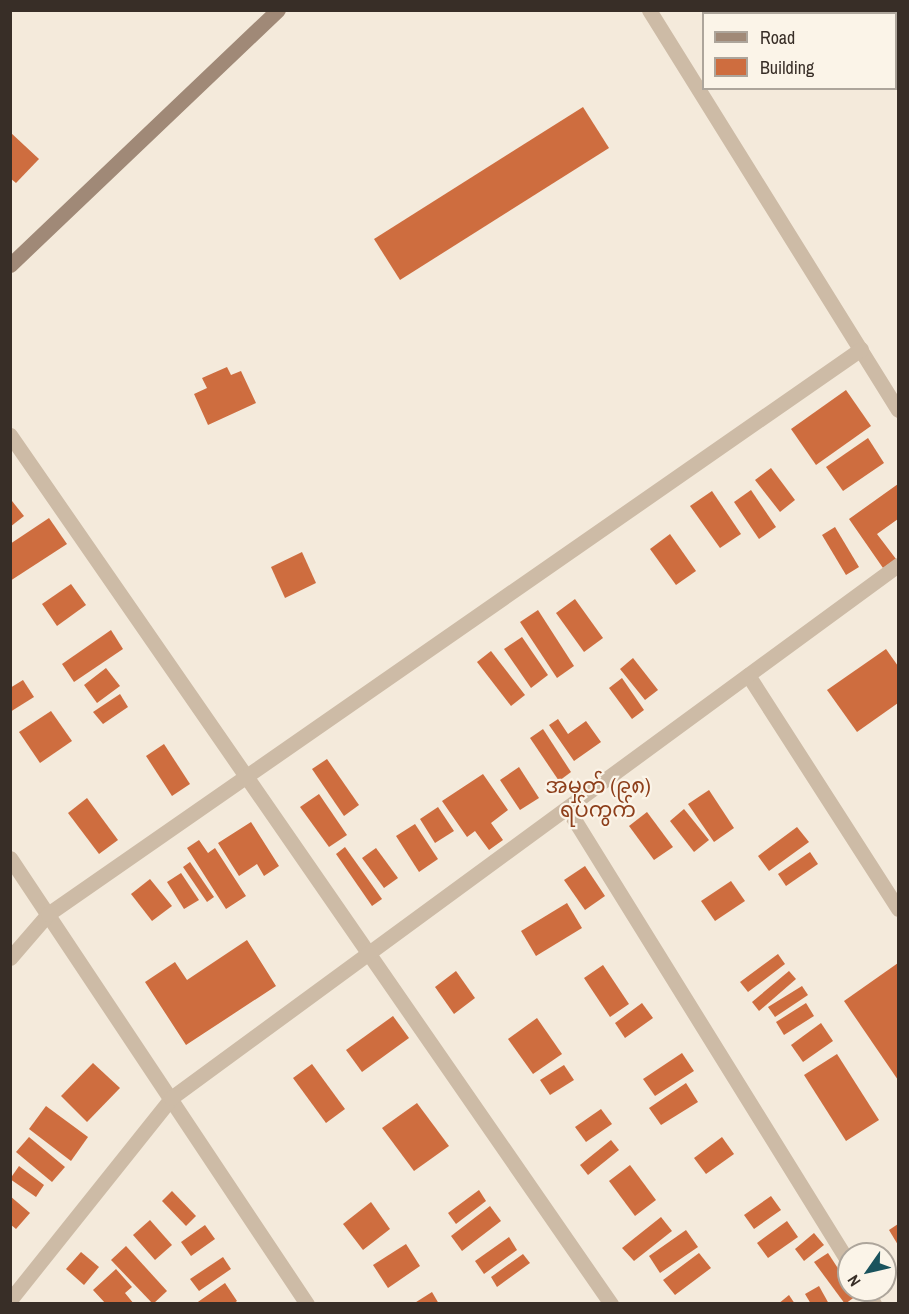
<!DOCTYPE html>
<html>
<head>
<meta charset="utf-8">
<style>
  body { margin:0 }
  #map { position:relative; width:909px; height:1314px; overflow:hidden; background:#f4eadb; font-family:"Archivo Narrow","Noto Sans Myanmar",sans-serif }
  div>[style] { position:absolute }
  .building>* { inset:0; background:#ce6d3f }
  .street>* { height:15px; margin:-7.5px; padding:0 7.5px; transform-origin:7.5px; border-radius:7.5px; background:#cdbba6 }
  .secondary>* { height:15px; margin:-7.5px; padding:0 7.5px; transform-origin:7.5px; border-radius:7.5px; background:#a08977 }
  span { translate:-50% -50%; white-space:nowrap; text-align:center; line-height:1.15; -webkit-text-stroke:4.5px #fbf4e8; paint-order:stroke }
  .quarter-label { font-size:21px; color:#8d3f1b }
  .frame { position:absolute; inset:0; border:12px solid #382e27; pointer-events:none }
  .legend { position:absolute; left:702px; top:12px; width:195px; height:78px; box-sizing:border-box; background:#fbf4e8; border:2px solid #ada59b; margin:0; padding:8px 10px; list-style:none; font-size:18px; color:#382e27 }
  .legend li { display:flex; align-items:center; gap:12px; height:30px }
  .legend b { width:30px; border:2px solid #ada59b }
  .north { position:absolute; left:837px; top:1242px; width:60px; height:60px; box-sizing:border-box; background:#fbf4e8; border:2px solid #ada59b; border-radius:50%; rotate:236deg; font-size:16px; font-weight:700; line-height:24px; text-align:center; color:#382e27 }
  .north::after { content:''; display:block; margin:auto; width:21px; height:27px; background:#1a535d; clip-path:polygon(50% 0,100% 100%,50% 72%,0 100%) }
</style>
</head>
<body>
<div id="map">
  <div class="building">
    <div style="clip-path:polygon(583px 107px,609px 148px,400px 280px,374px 239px)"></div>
    <div style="clip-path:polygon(10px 132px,39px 159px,16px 183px,10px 178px)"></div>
    <div style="clip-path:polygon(227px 367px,231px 375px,241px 371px,256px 403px,208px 425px,194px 394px,207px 388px,202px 378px)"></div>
    <div style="clip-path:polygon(846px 390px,871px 426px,816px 465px,791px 429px)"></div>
    <div style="clip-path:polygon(868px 438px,884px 463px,843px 491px,826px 467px)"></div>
    <div style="clip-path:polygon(771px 468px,795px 500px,780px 512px,755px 480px)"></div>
    <div style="clip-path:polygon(898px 484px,898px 519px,877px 534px,896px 559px,883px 568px,849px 519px)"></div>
    <div style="clip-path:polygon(751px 490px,776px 527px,759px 539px,734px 502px)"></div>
    <div style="clip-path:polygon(712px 491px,741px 534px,720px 548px,690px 506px)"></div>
    <div style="clip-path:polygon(12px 501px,24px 516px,10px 527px,10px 502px)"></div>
    <div style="clip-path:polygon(49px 518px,67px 544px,10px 581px,10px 544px)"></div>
    <div style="clip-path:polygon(835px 527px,859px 567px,846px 575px,822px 535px)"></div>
    <div style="clip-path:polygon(670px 534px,696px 571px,676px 585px,650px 549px)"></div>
    <div style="clip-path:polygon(302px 552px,316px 583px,285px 598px,271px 567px)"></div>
    <div style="clip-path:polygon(71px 584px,86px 605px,57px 626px,42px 604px)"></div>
    <div style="clip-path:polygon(575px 599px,603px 638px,584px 652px,556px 613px)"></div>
    <div style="clip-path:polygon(538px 610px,574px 666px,557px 678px,520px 622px)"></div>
    <div style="clip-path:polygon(111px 630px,123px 649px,74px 682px,62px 664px)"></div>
    <div style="clip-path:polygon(522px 637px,548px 675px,531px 688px,504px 649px)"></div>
    <div style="clip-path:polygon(886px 649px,898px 666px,898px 703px,857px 732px,827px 690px)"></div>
    <div style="clip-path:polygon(491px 651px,525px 695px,511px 706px,477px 662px)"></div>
    <div style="clip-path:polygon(633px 658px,658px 690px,645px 700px,620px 669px)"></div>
    <div style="clip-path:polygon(106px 668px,120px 686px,97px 703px,84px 685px)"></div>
    <div style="clip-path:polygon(622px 678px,644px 710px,632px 719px,609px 688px)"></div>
    <div style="clip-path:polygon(23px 680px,34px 697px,10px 712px,10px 688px)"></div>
    <div style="clip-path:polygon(120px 694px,128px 707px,103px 724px,93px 712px)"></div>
    <div style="clip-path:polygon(51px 711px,72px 741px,40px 763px,19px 732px)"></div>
    <div style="clip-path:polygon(558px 719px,568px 734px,586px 721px,601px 742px,574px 761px,549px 725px)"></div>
    <div style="clip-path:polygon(543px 729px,571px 772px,559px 781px,530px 738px)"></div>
    <div style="clip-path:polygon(164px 744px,190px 784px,172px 796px,146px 756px)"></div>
    <div style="clip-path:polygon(327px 759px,359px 805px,344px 816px,312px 769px)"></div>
    <div style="clip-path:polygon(519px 767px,539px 798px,520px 810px,500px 780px)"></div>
    <div style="clip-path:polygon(483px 774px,508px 810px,491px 823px,503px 840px,489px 850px,475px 831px,467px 837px,442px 801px)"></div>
    <div style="clip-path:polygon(709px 790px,734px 828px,714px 842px,688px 804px)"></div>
    <div style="clip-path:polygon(319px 794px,347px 835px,329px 847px,300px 807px)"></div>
    <div style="clip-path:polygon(87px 798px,118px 840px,99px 854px,68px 813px)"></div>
    <div style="clip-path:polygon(438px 807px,454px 831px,435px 843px,420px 819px)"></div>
    <div style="clip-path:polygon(684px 809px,709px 840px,694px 852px,670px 821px)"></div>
    <div style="clip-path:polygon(647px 812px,673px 847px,654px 860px,629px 826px)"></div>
    <div style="clip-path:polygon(251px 822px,279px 866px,264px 876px,257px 864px,239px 876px,218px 843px)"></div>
    <div style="clip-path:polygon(415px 824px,438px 859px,419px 872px,396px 836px)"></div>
    <div style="clip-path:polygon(797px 827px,809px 842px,769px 871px,758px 856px)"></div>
    <div style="clip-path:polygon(199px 840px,208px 853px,215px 848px,246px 896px,226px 909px,187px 848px)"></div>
    <div style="clip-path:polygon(345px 847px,382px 899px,372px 906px,336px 854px)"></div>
    <div style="clip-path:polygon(376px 848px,398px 878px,384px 888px,362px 858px)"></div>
    <div style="clip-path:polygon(810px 852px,818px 864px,786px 886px,778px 874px)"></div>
    <div style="clip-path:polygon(190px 862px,214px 897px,207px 902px,183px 867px)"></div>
    <div style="clip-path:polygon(585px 866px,605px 896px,585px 910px,564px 880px)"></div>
    <div style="clip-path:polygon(181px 873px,199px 900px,184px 909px,167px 882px)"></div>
    <div style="clip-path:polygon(150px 879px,172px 906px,152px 921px,131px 894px)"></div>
    <div style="clip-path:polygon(731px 881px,745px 901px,715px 921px,701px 901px)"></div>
    <div style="clip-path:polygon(567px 903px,582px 928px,536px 956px,521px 931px)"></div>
    <div style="clip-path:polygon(247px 940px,276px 986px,186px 1045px,145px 982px,175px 962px,187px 980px)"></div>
    <div style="clip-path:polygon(778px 954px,785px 964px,748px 992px,740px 982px)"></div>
    <div style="clip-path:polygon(898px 963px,898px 1080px,844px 1001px)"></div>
    <div style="clip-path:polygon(603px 965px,629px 1004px,610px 1017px,584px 978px)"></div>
    <div style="clip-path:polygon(456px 971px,475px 998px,454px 1014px,435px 987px)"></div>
    <div style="clip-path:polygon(789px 971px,796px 979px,759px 1011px,752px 1002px)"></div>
    <div style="clip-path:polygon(802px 986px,808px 995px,775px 1017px,768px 1007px)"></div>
    <div style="clip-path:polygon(642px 1003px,653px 1018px,625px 1038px,615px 1023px)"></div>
    <div style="clip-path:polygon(806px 1003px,814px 1016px,784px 1035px,776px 1022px)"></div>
    <div style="clip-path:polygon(393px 1016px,409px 1038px,362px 1072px,346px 1050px)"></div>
    <div style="clip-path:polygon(537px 1018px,562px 1054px,533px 1074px,508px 1039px)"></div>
    <div style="clip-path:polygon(821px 1023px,833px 1041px,803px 1062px,791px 1045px)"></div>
    <div style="clip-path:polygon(682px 1053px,694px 1071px,655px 1096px,643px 1079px)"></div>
    <div style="clip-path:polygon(837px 1054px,879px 1120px,846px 1141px,804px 1075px)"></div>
    <div style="clip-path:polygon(93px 1063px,120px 1088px,87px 1122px,61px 1096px)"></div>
    <div style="clip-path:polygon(312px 1064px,345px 1109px,326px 1123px,293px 1078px)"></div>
    <div style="clip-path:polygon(564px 1065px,574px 1080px,550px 1095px,540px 1080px)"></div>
    <div style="clip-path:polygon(686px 1083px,698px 1102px,661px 1125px,649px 1108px)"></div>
    <div style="clip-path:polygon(417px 1103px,449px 1146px,414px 1171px,382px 1128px)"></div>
    <div style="clip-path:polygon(46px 1106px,88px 1137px,71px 1161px,29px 1129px)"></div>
    <div style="clip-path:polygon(601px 1109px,612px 1124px,586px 1142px,575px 1127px)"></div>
    <div style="clip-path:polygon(29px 1137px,65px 1167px,52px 1182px,16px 1152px)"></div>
    <div style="clip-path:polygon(722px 1137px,734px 1154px,706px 1174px,694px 1158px)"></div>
    <div style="clip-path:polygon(611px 1140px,619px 1150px,588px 1175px,580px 1165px)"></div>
    <div style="clip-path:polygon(630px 1165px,656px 1200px,635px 1216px,609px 1181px)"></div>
    <div style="clip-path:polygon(19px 1166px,44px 1185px,36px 1197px,10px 1179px)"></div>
    <div style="clip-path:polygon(479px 1190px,486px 1201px,456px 1224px,448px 1213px)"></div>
    <div style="clip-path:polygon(172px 1191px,196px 1216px,186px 1226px,162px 1201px)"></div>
    <div style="clip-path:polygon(10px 1196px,30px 1213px,16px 1229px,10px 1224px)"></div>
    <div style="clip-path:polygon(771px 1196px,781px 1210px,754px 1229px,744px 1215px)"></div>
    <div style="clip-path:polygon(371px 1202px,390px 1229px,363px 1250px,343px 1224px)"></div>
    <div style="clip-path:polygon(490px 1206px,501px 1221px,462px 1251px,451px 1236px)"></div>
    <div style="clip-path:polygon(661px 1217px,672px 1231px,634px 1261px,622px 1248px)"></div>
    <div style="clip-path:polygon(150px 1220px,172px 1245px,155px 1260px,133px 1235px)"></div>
    <div style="clip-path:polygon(787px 1221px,798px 1237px,768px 1258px,757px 1243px)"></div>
    <div style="clip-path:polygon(898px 1224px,898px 1245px,889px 1230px)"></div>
    <div style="clip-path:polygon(205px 1225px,215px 1239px,191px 1256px,181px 1242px)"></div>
    <div style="clip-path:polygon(686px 1230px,698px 1247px,660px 1273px,649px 1256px)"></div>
    <div style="clip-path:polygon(814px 1233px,824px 1245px,804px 1261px,795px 1249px)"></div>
    <div style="clip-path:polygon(509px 1237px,517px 1250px,484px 1274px,475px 1261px)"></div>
    <div style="clip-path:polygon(406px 1244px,420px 1266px,388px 1288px,373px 1265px)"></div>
    <div style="clip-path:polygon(126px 1246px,167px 1291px,153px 1304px,111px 1260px)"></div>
    <div style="clip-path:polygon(81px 1252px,99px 1267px,84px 1285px,66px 1269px)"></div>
    <div style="clip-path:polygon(699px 1253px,711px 1268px,675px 1295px,663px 1280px)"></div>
    <div style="clip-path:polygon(828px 1253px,856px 1296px,845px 1304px,814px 1262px)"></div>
    <div style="clip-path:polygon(523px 1254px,530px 1263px,497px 1287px,491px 1277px)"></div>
    <div style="clip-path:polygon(223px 1257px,231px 1269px,199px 1291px,190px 1279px)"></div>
    <div style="clip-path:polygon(116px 1269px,132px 1287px,125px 1293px,134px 1304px,106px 1304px,93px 1290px)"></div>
    <div style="clip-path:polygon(225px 1283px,237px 1301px,233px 1304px,195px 1304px)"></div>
    <div style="clip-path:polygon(819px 1286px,829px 1304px,811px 1304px,805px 1294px)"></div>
    <div style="clip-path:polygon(432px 1292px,439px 1304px,413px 1304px)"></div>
    <div style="clip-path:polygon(789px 1295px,795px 1304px,778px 1304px)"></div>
  </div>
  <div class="street">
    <div style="left:649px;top:10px;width:471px;rotate:58.1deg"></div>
    <div style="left:10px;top:435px;width:1057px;rotate:55.33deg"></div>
    <div style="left:748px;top:675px;width:278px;rotate:57.3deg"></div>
    <div style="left:567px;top:808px;width:535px;rotate:58.21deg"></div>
    <div style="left:10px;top:858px;width:536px;rotate:56.34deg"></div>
    <div style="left:10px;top:958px;width:58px;rotate:-49.2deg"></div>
    <div style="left:48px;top:914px;width:990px;rotate:-34.8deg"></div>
    <div style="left:866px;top:1290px;width:16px;rotate:60deg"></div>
    <div style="left:10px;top:1300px;width:258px;rotate:-51.4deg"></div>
    <div style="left:171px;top:1098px;width:901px;rotate:-36.25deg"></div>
  </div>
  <div class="secondary">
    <div style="left:10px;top:265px;width:370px;rotate:-43.6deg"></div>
  </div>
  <div class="quarter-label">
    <span style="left:598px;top:798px">အမှတ် (၉၈)<br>ရပ်ကွက်</span>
  </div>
  <div class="frame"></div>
  <ul class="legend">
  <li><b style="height:8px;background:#a08977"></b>Road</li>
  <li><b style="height:16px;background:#ce6d3f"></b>Building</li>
  </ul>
  <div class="north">N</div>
</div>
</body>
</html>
